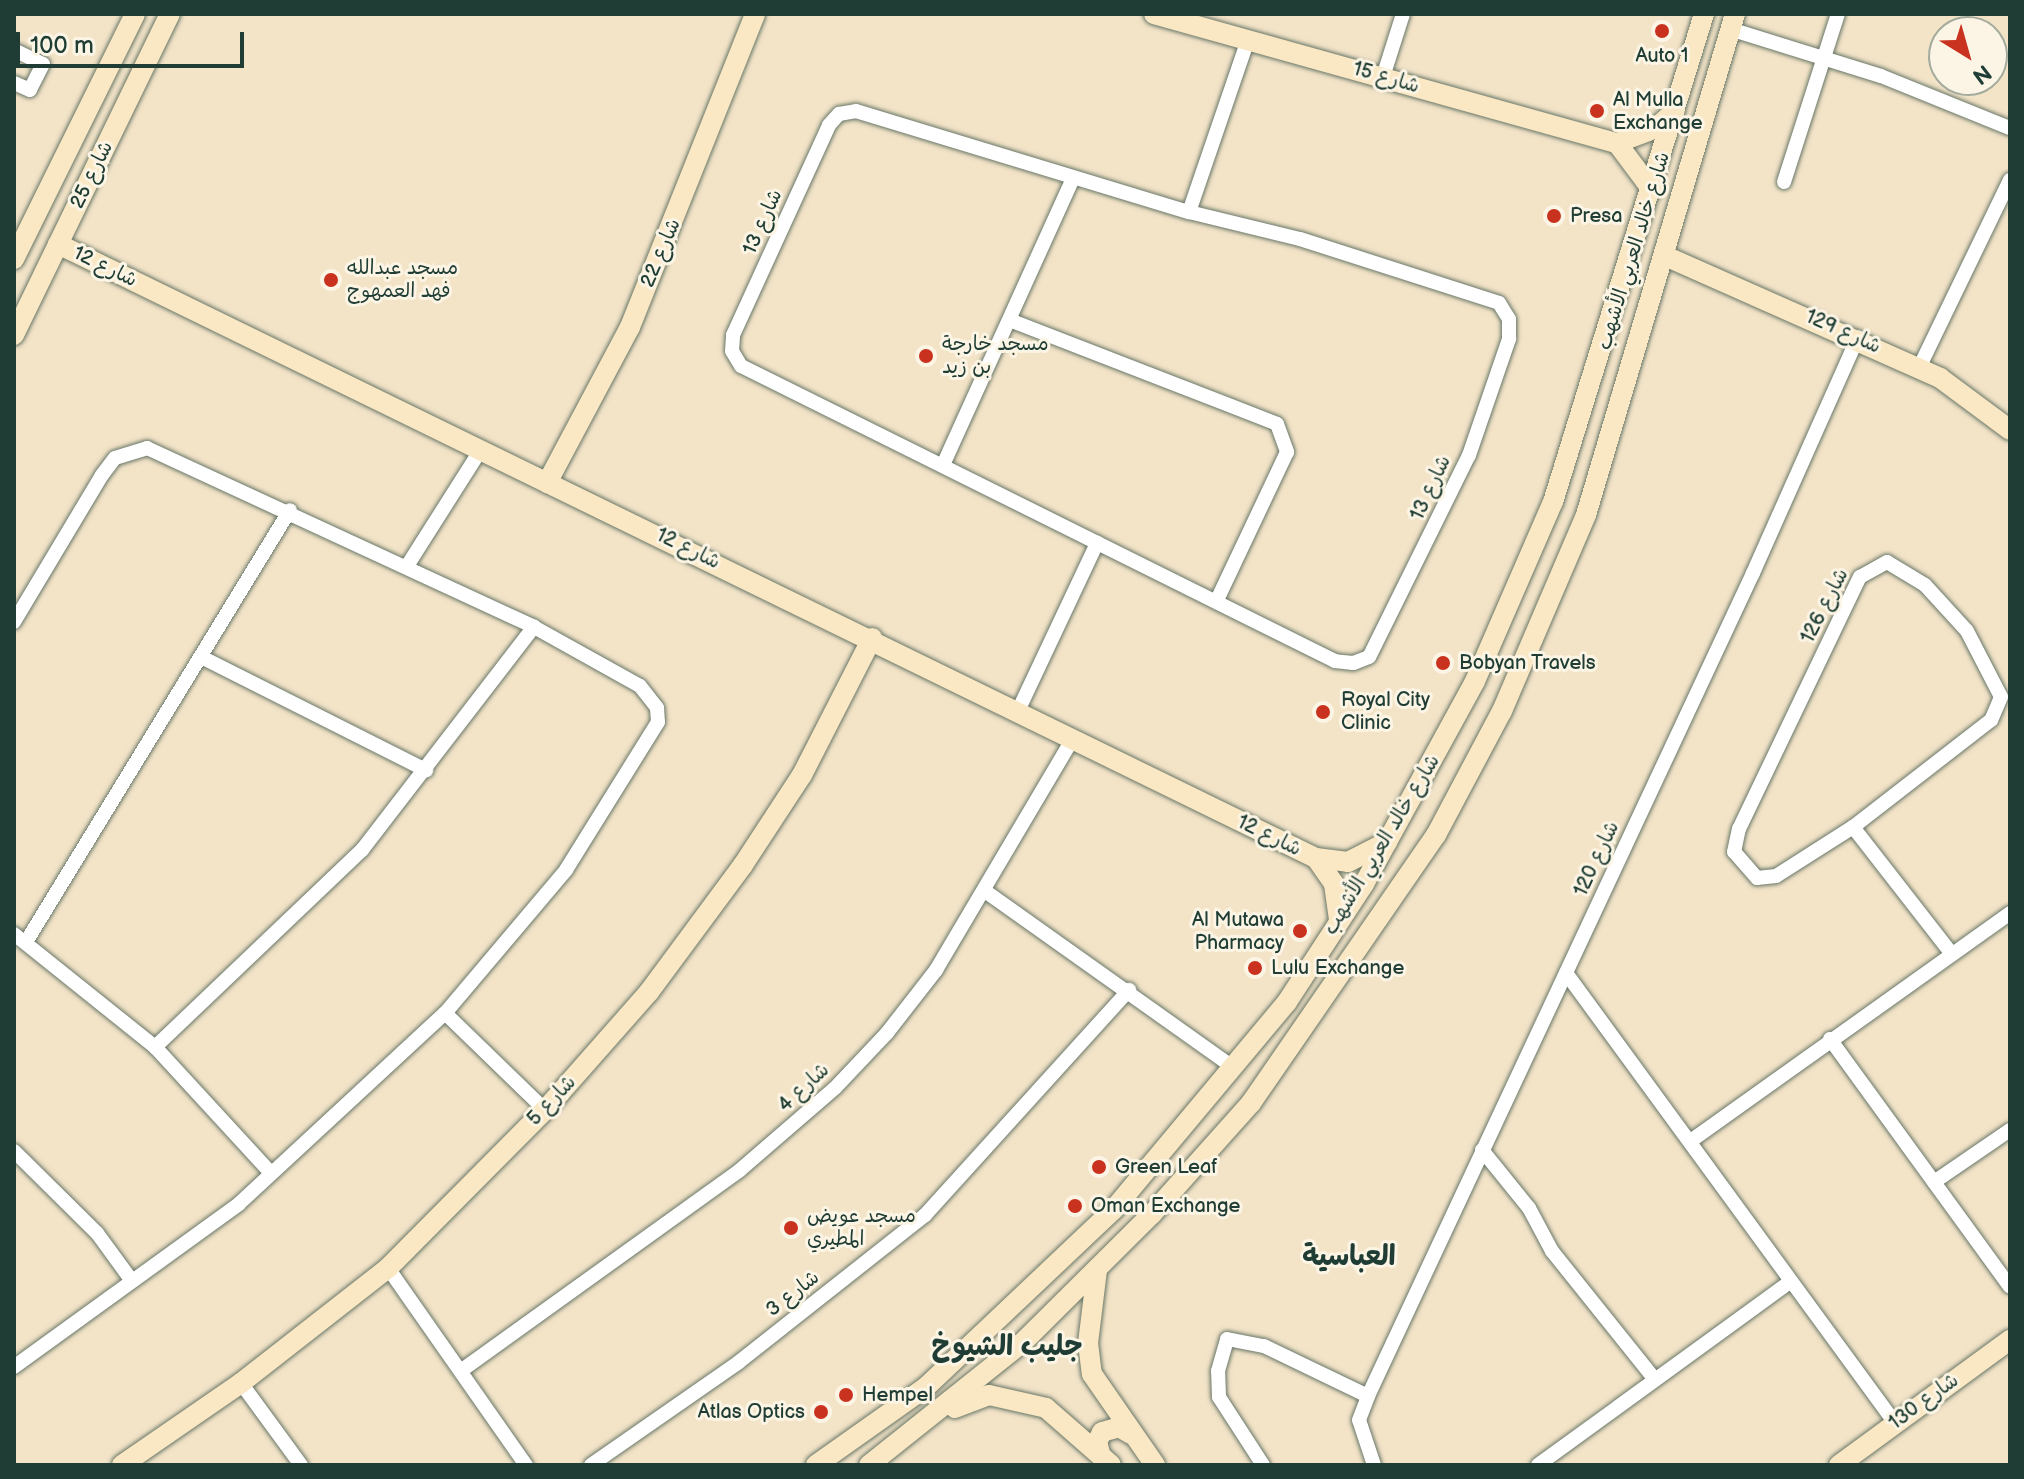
<!DOCTYPE html>
<html>
<head>
<meta charset="utf-8">
<style>
  body { margin:0 }
  #map { position:relative; width:2024px; height:1479px; overflow:hidden; background:#f3e4c8; font-family:"Balsamiq Sans","Playpen Sans Arabic",sans-serif }
  div>[style] { position:absolute }
  .roads { filter:drop-shadow(0 0 2px #697768) drop-shadow(0 0 2px #697768) }
  .street>* { height:14px; margin:-7px; padding:0 7px; transform-origin:7px; border-radius:7px; background:#fff }
  .secondary>* { height:20px; margin:-10px; padding:0 10px; transform-origin:10px; border-radius:10px; background:#fae7c3 }
  .dots>* { width:22px; height:22px; translate:-50% -50%; box-sizing:border-box; border:4px solid #fcf5e5; border-radius:50% }
  span { translate:-50% -50%; white-space:nowrap; text-align:center; line-height:1.15; -webkit-text-stroke:6px #fcf5e5; paint-order:stroke }
  .poi-label { font-size:20px; color:#1f3d34 }
  .left { translate:0 -50%; text-align:left }
  .right { translate:-100% -50%; text-align:right }
  .street-label { font-size:20px; color:#1f3d34 }
  .district-label { font-size:28px; color:#1f3d34; font-weight:700 }
  .frame { position:absolute; inset:0; border:16px solid #1f3d34; pointer-events:none }
  .north { position:absolute; left:1928px; top:16px; width:80px; height:80px; box-sizing:border-box; background:#fcf5e5; border:2px solid #a4ab9e; border-radius:50%; rotate:143deg; font-size:22px; font-weight:700; line-height:32px; text-align:center; color:#1f3d34 }
  .north::after { content:''; display:block; margin:auto; width:28px; height:36px; background:#c8321e; clip-path:polygon(50% 0,100% 100%,50% 72%,0 100%) }
  .scale { position:absolute; left:16px; top:32px; width:228px; height:36px; box-sizing:border-box; border:4px solid #1f3d34; border-top:0; padding-left:10px; font-size:24px; line-height:28px; white-space:nowrap; color:#1f3d34; -webkit-text-stroke:6px #fcf5e5; paint-order:stroke }
</style>
</head>
<body>
<div id="map">
  <div class="roads">
    <div class="street">
      <div style="left:1730px;top:29px;width:158px;rotate:17.3deg"></div>
      <div style="left:1881px;top:76px;width:139px;rotate:22deg"></div>
      <div style="left:14px;top:50px;width:32px;rotate:26deg"></div>
      <div style="left:43px;top:64px;width:29px;rotate:117deg"></div>
      <div style="left:30px;top:90px;width:17px;rotate:-156deg"></div>
      <div style="left:1383px;top:77px;width:66px;rotate:-72.4deg"></div>
      <div style="left:856px;top:111px;width:348px;rotate:16.9deg"></div>
      <div style="left:1189px;top:212px;width:114px;rotate:13.7deg"></div>
      <div style="left:1300px;top:239px;width:209px;rotate:17.8deg"></div>
      <div style="left:1499px;top:303px;width:19px;rotate:58deg"></div>
      <div style="left:1509px;top:319px;width:20px;rotate:90deg"></div>
      <div style="left:1509px;top:339px;width:123px;rotate:109deg"></div>
      <div style="left:1469px;top:455px;width:225px;rotate:116.3deg"></div>
      <div style="left:1369px;top:657px;width:17px;rotate:159deg"></div>
      <div style="left:1353px;top:663px;width:18px;rotate:-174deg"></div>
      <div style="left:1335px;top:661px;width:663px;rotate:-153.59deg"></div>
      <div style="left:741px;top:366px;width:17px;rotate:-121deg"></div>
      <div style="left:732px;top:351px;width:16px;rotate:-86deg"></div>
      <div style="left:733px;top:335px;width:231px;rotate:-65.4deg"></div>
      <div style="left:829px;top:125px;width:15px;rotate:-48deg"></div>
      <div style="left:839px;top:114px;width:17px;rotate:-10deg"></div>
      <div style="left:1784px;top:182px;width:176px;rotate:-72.2deg"></div>
      <div style="left:1189px;top:212px;width:182px;rotate:-71.1deg"></div>
      <div style="left:1012px;top:321px;width:284px;rotate:21.2deg"></div>
      <div style="left:1277px;top:424px;width:30px;rotate:70deg"></div>
      <div style="left:1287px;top:452px;width:164px;rotate:115.3deg"></div>
      <div style="left:1919px;top:368px;width:209px;rotate:-64.2deg"></div>
      <div style="left:943px;top:465px;width:315px;rotate:-65.6deg"></div>
      <div style="left:1887px;top:562px;width:44px;rotate:31.2deg"></div>
      <div style="left:1925px;top:585px;width:62px;rotate:47.6deg"></div>
      <div style="left:1967px;top:631px;width:74px;rotate:62.7deg"></div>
      <div style="left:2001px;top:697px;width:25px;rotate:113deg"></div>
      <div style="left:1991px;top:720px;width:175px;rotate:142.2deg"></div>
      <div style="left:1853px;top:827px;width:91px;rotate:147.5deg"></div>
      <div style="left:1776px;top:876px;width:19px;rotate:174deg"></div>
      <div style="left:1757px;top:878px;width:35px;rotate:-131deg"></div>
      <div style="left:1734px;top:852px;width:24px;rotate:-78deg"></div>
      <div style="left:1739px;top:829px;width:280px;rotate:-64.4deg"></div>
      <div style="left:1860px;top:577px;width:31px;rotate:-29deg"></div>
      <div style="left:407px;top:566px;width:136px;rotate:-57.6deg"></div>
      <div style="left:14px;top:622px;width:171px;rotate:-59.1deg"></div>
      <div style="left:102px;top:475px;width:21px;rotate:-53deg"></div>
      <div style="left:115px;top:458px;width:34px;rotate:-17deg"></div>
      <div style="left:147px;top:448px;width:426px;rotate:24.8deg"></div>
      <div style="left:534px;top:627px;width:121px;rotate:29.1deg"></div>
      <div style="left:640px;top:686px;width:28px;rotate:52deg"></div>
      <div style="left:657px;top:708px;width:14px;rotate:86deg"></div>
      <div style="left:658px;top:722px;width:174px;rotate:121.9deg"></div>
      <div style="left:566px;top:870px;width:187px;rotate:130.2deg"></div>
      <div style="left:445px;top:1013px;width:281px;rotate:137.2deg"></div>
      <div style="left:239px;top:1204px;width:278px;rotate:144.1deg"></div>
      <div style="left:203px;top:658px;width:250px;rotate:26.7deg"></div>
      <div style="left:1018px;top:711px;width:186px;rotate:-64.8deg"></div>
      <div style="left:1853px;top:827px;width:160px;rotate:52.1deg"></div>
      <div style="left:985px;top:891px;width:304px;rotate:35.4deg"></div>
      <div style="left:14px;top:934px;width:181px;rotate:38.7deg"></div>
      <div style="left:155px;top:1047px;width:170px;rotate:47.4deg"></div>
      <div style="left:26px;top:942px;width:506px;rotate:-58.57deg"></div>
      <div style="left:1566px;top:973px;width:557px;rotate:53.83deg"></div>
      <div style="left:445px;top:1013px;width:139px;rotate:44.1deg"></div>
      <div style="left:1830px;top:1039px;width:306px;rotate:54deg"></div>
      <div style="left:155px;top:1047px;width:286px;rotate:-43.6deg"></div>
      <div style="left:362px;top:850px;width:282px;rotate:-52.4deg"></div>
      <div style="left:1692px;top:1140px;width:391px;rotate:-35.5deg"></div>
      <div style="left:1482px;top:1150px;width:75px;rotate:51deg"></div>
      <div style="left:1529px;top:1208px;width:49px;rotate:61.9deg"></div>
      <div style="left:1552px;top:1251px;width:161px;rotate:51.3deg"></div>
      <div style="left:14px;top:1151px;width:117px;rotate:44.7deg"></div>
      <div style="left:97px;top:1233px;width:59px;rotate:53.9deg"></div>
      <div style="left:1934px;top:1182px;width:92px;rotate:-34.4deg"></div>
      <div style="left:388px;top:1268px;width:241px;rotate:55deg"></div>
      <div style="left:462px;top:1370px;width:342px;rotate:-35.7deg"></div>
      <div style="left:740px;top:1170px;width:125px;rotate:-40.8deg"></div>
      <div style="left:835px;top:1088px;width:76px;rotate:-46.6deg"></div>
      <div style="left:887px;top:1033px;width:80px;rotate:-52.1deg"></div>
      <div style="left:936px;top:970px;width:267px;rotate:-59.4deg"></div>
      <div style="left:241px;top:1383px;width:102px;rotate:53.8deg"></div>
      <div style="left:591px;top:1465px;width:180px;rotate:-34.8deg"></div>
      <div style="left:739px;top:1362px;width:237px;rotate:-38.3deg"></div>
      <div style="left:925px;top:1215px;width:304px;rotate:-47.8deg"></div>
      <div style="left:1263px;top:1465px;width:81px;rotate:-122.9deg"></div>
      <div style="left:1219px;top:1397px;width:26px;rotate:-92deg"></div>
      <div style="left:1218px;top:1371px;width:33px;rotate:-74deg"></div>
      <div style="left:1227px;top:1339px;width:38px;rotate:11deg"></div>
      <div style="left:1264px;top:1346px;width:115px;rotate:25.7deg"></div>
      <div style="left:1374px;top:1465px;width:47px;rotate:-108.4deg"></div>
      <div style="left:1359px;top:1420px;width:26px;rotate:-69deg"></div>
      <div style="left:1368px;top:1396px;width:909px;rotate:-64.93deg"></div>
      <div style="left:1753px;top:573px;width:258px;rotate:-66deg"></div>
      <div style="left:1538px;top:1465px;width:311px;rotate:-36deg"></div>
    </div>
    <div class="secondary">
      <div style="left:1154px;top:14px;width:481px;rotate:15.6deg"></div>
      <div style="left:1617px;top:143px;width:42px;rotate:-21deg"></div>
      <div style="left:1656px;top:128px;width:25px;rotate:-42deg"></div>
      <div style="left:1617px;top:143px;width:59px;rotate:53.3deg"></div>
      <div style="left:58px;top:244px;width:1400px;rotate:26.02deg"></div>
      <div style="left:1316px;top:858px;width:32px;rotate:7deg"></div>
      <div style="left:1348px;top:862px;width:44px;rotate:-27.1deg"></div>
      <div style="left:1665px;top:256px;width:301px;rotate:23.9deg"></div>
      <div style="left:1940px;top:378px;width:87px;rotate:36.6deg"></div>
      <div style="left:14px;top:259px;width:273px;rotate:-63.7deg"></div>
      <div style="left:14px;top:335px;width:357px;rotate:-64.1deg"></div>
      <div style="left:547px;top:483px;width:177px;rotate:-62deg"></div>
      <div style="left:630px;top:327px;width:337px;rotate:-68.2deg"></div>
      <div style="left:1316px;top:858px;width:32px;rotate:55deg"></div>
      <div style="left:1334px;top:884px;width:36px;rotate:82deg"></div>
      <div style="left:1097px;top:1270px;width:74px;rotate:97deg"></div>
      <div style="left:1088px;top:1343px;width:31px;rotate:83deg"></div>
      <div style="left:1092px;top:1374px;width:111px;rotate:55.3deg"></div>
      <div style="left:955px;top:1408px;width:36px;rotate:-21deg"></div>
      <div style="left:989px;top:1395px;width:58px;rotate:12.8deg"></div>
      <div style="left:1046px;top:1408px;width:86px;rotate:41.2deg"></div>
      <div style="left:1100px;top:1453px;width:11px;rotate:-105deg"></div>
      <div style="left:1097px;top:1442px;width:11px;rotate:-63deg"></div>
      <div style="left:1102px;top:1432px;width:18px;rotate:-16deg"></div>
      <div style="left:1119px;top:1427px;width:14px;rotate:30deg"></div>
      <div style="left:122px;top:1465px;width:145px;rotate:-34.6deg"></div>
      <div style="left:241px;top:1383px;width:187px;rotate:-38deg"></div>
      <div style="left:388px;top:1268px;width:223px;rotate:-45.2deg"></div>
      <div style="left:545px;top:1110px;width:157px;rotate:-48.6deg"></div>
      <div style="left:649px;top:992px;width:158px;rotate:-53.5deg"></div>
      <div style="left:743px;top:865px;width:108px;rotate:-56.8deg"></div>
      <div style="left:802px;top:775px;width:154px;rotate:-62.9deg"></div>
      <div style="left:816px;top:1465px;width:135px;rotate:-35.3deg"></div>
      <div style="left:926px;top:1387px;width:259px;rotate:-43.4deg"></div>
      <div style="left:1114px;top:1209px;width:270px;rotate:-50.1deg"></div>
      <div style="left:1287px;top:1002px;width:141px;rotate:-56.9deg"></div>
      <div style="left:1364px;top:884px;width:231px;rotate:-61.3deg"></div>
      <div style="left:1475px;top:681px;width:195px;rotate:-66.5deg"></div>
      <div style="left:1553px;top:502px;width:511px;rotate:-72.81deg"></div>
      <div style="left:869px;top:1465px;width:196px;rotate:-38.6deg"></div>
      <div style="left:1022px;top:1343px;width:183px;rotate:-44.8deg"></div>
      <div style="left:1152px;top:1214px;width:149px;rotate:-48.3deg"></div>
      <div style="left:1251px;top:1103px;width:326px;rotate:-55.4deg"></div>
      <div style="left:1436px;top:835px;width:140px;rotate:-62deg"></div>
      <div style="left:1502px;top:711px;width:213px;rotate:-66.8deg"></div>
      <div style="left:1586px;top:515px;width:523px;rotate:-73.44deg"></div>
      <div style="left:1839px;top:1465px;width:212px;rotate:-36.2deg"></div>
    </div>
  </div>
  <div class="dots">
    <div style="left:1662px;top:31px;background:#c8321e"></div>
    <div style="left:1597px;top:111px;background:#c8321e"></div>
    <div style="left:1554px;top:216px;background:#c8321e"></div>
    <div style="left:331px;top:280px;background:#c8321e"></div>
    <div style="left:926px;top:356px;background:#c8321e"></div>
    <div style="left:1443px;top:663px;background:#c8321e"></div>
    <div style="left:1323px;top:712px;background:#c8321e"></div>
    <div style="left:1300px;top:931px;background:#c8321e"></div>
    <div style="left:1255px;top:968px;background:#c8321e"></div>
    <div style="left:1099px;top:1167px;background:#c8321e"></div>
    <div style="left:1075px;top:1206px;background:#c8321e"></div>
    <div style="left:791px;top:1228px;background:#c8321e"></div>
    <div style="left:846px;top:1395px;background:#c8321e"></div>
    <div style="left:821px;top:1412px;background:#c8321e"></div>
  </div>
  <div class="poi-label">
    <span style="left:1662px;top:56px">Auto 1</span>
    <span class="left" style="left:1613px;top:112px">Al Mulla<br>Exchange</span>
    <span class="left" style="left:1570px;top:216px">Presa</span>
    <span class="left" style="left:347px;top:280px">مسجد عبدالله<br>فهد العمهوج</span>
    <span class="left" style="left:942px;top:356px">مسجد خارجة<br>بن زيد</span>
    <span class="left" style="left:1459px;top:663px">Bobyan Travels</span>
    <span class="left" style="left:1341px;top:712px">Royal City<br>Clinic</span>
    <span class="right" style="left:1284px;top:932px">Al Mutawa<br>Pharmacy</span>
    <span class="left" style="left:1271px;top:968px">Lulu Exchange</span>
    <span class="left" style="left:1115px;top:1167px">Green Leaf</span>
    <span class="left" style="left:1091px;top:1206px">Oman Exchange</span>
    <span class="left" style="left:807px;top:1228px">مسجد عويض<br>المطيري</span>
    <span class="left" style="left:862px;top:1395px">Hempel</span>
    <span class="right" style="left:805px;top:1412px">Atlas Optics</span>
  </div>
  <div class="street-label">
    <span style="left:1386px;top:78px;rotate:16deg">شارع 15</span>
    <span style="left:92px;top:175px;rotate:-64deg">شارع 25</span>
    <span style="left:763px;top:222px;rotate:-66deg">شارع 13</span>
    <span style="left:1634px;top:251px;rotate:-73deg">شارع خالد العربي الأشهب</span>
    <span style="left:661px;top:253px;rotate:-67deg">شارع 22</span>
    <span style="left:105px;top:267px;rotate:26deg">شارع 12</span>
    <span style="left:1843px;top:332px;rotate:24deg">شارع 129</span>
    <span style="left:1431px;top:488px;rotate:-65deg">13 شارع</span>
    <span style="left:688px;top:549px;rotate:26deg">شارع 12</span>
    <span style="left:1825px;top:606px;rotate:-63deg">شارع 126</span>
    <span style="left:1269px;top:836px;rotate:26deg">شارع 12</span>
    <span style="left:1382px;top:845px;rotate:-59deg">شارع خالد العربي الأشهب</span>
    <span style="left:1597px;top:859px;rotate:-65deg">شارع 120</span>
    <span style="left:804px;top:1088px;rotate:-43deg">شارع 4</span>
    <span style="left:552px;top:1101px;rotate:-47deg">شارع 5</span>
    <span style="left:793px;top:1294px;rotate:-38deg">شارع 3</span>
    <span style="left:1924px;top:1402px;rotate:-36deg">شارع 130</span>
  </div>
  <div class="district-label">
    <span style="left:1349px;top:1257px">العباسية</span>
    <span style="left:1007px;top:1347px">جليب الشيوخ</span>
  </div>
  <div class="frame"></div>
  <div class="north">N</div>
  <div class="scale">100 m</div>
</div>
</body>
</html>
